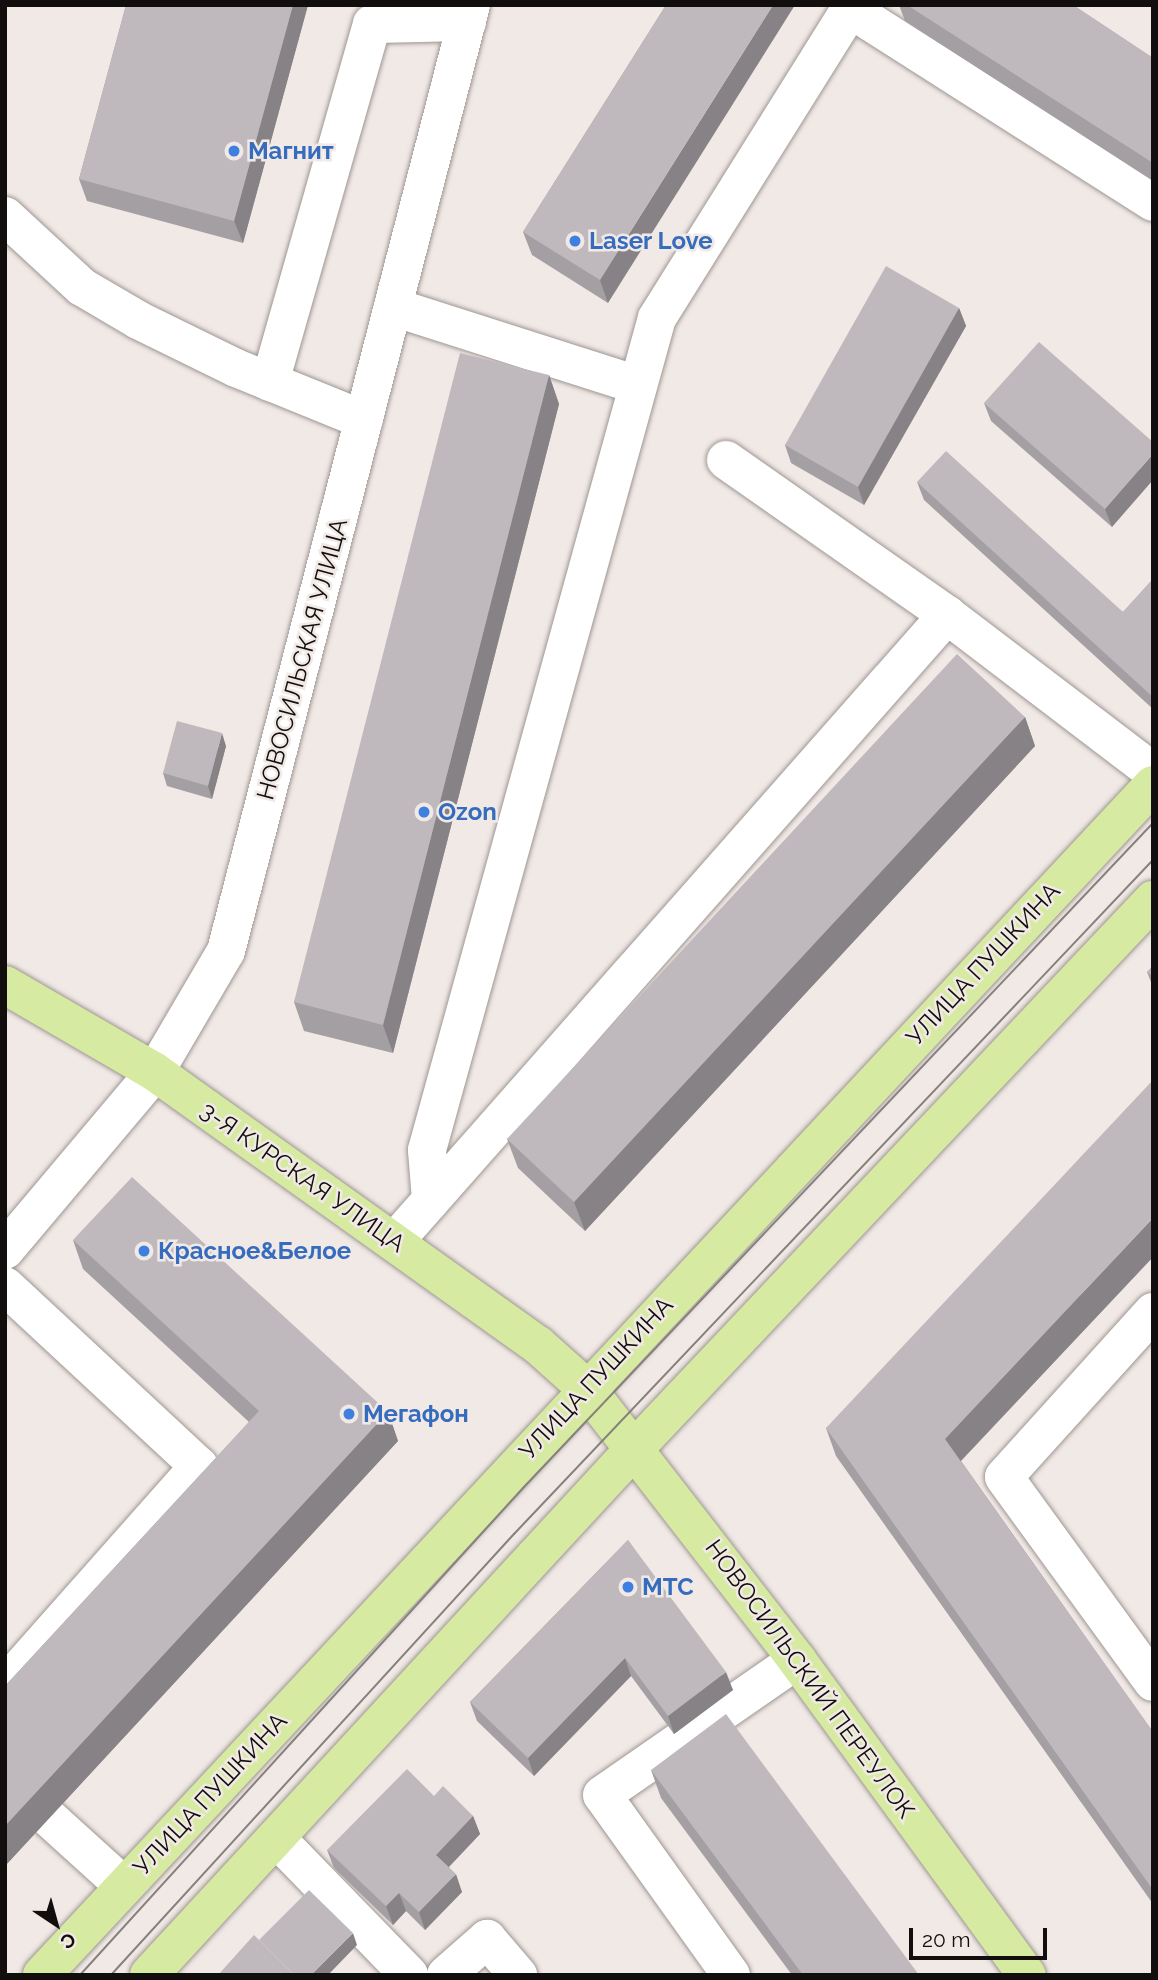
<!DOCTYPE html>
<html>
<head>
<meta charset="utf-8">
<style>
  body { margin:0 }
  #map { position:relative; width:1158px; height:1980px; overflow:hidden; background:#f1e9e5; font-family:Raleway,sans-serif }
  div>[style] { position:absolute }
  .roads { filter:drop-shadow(0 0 2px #9e9693) drop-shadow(0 0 2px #9e9693) }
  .minor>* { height:38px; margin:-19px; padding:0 19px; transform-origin:19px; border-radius:19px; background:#fff }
  .major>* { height:38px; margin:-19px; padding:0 19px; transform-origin:19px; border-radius:19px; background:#d6eba1 }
  .tram>* { height:2px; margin:-1px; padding:0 1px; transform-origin:1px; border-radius:1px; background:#87817e }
  .wall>* { inset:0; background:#a49fa3 }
  .shaded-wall>* { inset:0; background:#868285 }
  .building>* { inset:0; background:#bfb9be }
  .dots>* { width:19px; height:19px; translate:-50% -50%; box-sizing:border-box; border:4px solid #f1e9e5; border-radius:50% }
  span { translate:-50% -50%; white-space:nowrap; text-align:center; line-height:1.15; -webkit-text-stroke:5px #f1e9e5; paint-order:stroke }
  .shop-label { font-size:24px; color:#366cbe; font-weight:700 }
  .left { translate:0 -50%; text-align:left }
  .street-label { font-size:24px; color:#110e0d }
  .frame { position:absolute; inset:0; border:7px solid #110e0d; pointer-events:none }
  .north { position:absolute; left:21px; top:1889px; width:70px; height:70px; -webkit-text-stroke:5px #f1e9e5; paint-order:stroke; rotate:144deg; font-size:19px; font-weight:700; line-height:28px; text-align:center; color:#110e0d }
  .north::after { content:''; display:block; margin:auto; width:24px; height:32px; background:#110e0d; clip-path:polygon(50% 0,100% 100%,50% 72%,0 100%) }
  .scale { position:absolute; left:909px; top:1928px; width:138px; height:32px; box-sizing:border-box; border:4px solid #110e0d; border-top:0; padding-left:9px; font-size:21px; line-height:24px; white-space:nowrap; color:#110e0d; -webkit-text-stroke:5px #f1e9e5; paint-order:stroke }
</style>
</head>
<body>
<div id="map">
  <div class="roads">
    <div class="minor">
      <div style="left:5px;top:216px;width:105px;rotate:42.7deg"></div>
      <div style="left:82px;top:287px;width:65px;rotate:30.5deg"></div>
      <div style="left:138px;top:320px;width:109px;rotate:26.1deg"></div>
      <div style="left:236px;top:368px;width:138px;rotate:22.1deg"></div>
      <div style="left:393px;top:307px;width:256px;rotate:17.7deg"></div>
      <div style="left:270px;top:382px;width:372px;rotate:-74.1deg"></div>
      <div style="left:372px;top:24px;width:95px;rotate:-1.2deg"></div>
      <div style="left:726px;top:460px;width:270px;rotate:35deg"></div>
      <div style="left:947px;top:615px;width:259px;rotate:37.3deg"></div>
      <div style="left:431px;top:1200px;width:50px;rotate:-94.6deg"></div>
      <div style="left:427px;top:1150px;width:863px;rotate:-74.55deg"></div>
      <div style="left:657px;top:318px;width:364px;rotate:-58deg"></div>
      <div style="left:850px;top:9px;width:359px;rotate:32.5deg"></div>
      <div style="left:395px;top:1241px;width:835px;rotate:-48.59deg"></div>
      <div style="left:5px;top:1250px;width:233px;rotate:-49.9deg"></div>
      <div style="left:155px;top:1072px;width:140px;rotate:-59.6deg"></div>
      <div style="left:226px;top:951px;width:977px;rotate:-75.48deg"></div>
      <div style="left:5px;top:1286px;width:265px;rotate:42.9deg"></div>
      <div style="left:199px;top:1466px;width:293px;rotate:131.5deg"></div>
      <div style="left:1153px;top:1312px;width:222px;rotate:132.1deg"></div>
      <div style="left:1004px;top:1477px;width:253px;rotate:54deg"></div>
      <div style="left:49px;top:1818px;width:101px;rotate:42.2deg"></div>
      <div style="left:276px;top:1838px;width:191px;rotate:45.8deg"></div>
      <div style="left:446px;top:1975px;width:55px;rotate:-41.3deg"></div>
      <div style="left:487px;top:1939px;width:48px;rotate:49.3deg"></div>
      <div style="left:731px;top:1975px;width:221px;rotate:-125.6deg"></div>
      <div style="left:602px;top:1795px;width:237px;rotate:-34.7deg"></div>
    </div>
    <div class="major">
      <div style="left:5px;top:985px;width:173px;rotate:30.1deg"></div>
      <div style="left:155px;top:1072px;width:470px;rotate:35.5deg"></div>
      <div style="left:538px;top:1345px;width:66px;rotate:41.9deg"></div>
      <div style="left:587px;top:1389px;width:343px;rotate:52.2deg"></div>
      <div style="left:797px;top:1660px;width:390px;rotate:53.9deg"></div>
      <div style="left:42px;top:1975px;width:1628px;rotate:-46.97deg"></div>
      <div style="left:149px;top:1975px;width:718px;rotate:-47.31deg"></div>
      <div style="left:636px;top:1447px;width:753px;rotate:-46.62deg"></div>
    </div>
  </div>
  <div class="tram">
    <div style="left:80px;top:1975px;width:658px;rotate:-47.71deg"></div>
    <div style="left:523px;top:1488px;width:916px;rotate:-46.55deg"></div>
    <div style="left:111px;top:1975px;width:597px;rotate:-47.58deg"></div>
    <div style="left:514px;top:1534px;width:929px;rotate:-46.53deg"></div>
  </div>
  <div class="wall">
    <div style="clip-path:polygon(126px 5px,308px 5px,243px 243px,87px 201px,79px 179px)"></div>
    <div style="clip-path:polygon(666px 5px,608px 303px,532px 255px,523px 232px)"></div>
    <div style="clip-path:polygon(899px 5px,1073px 5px,1153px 58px,1153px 181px,905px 21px)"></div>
    <div style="clip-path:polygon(959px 308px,966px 326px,864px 505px,791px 463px,785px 445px)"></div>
    <div style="clip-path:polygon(549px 375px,559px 404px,393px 1053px,304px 1031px,294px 1002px)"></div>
    <div style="clip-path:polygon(984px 403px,1153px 442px,1112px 527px,991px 421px)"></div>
    <div style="clip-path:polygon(917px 482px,1123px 612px,1153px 579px,1153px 709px,924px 500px)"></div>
    <div style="clip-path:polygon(1025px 717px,1035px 746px,585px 1231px,518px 1168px,507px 1139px)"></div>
    <div style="clip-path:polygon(226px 746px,212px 799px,167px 786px,163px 773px)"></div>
    <div style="clip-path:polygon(1153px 966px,1153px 987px,1147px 972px)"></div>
    <div style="clip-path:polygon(73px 1240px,388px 1412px,398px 1441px,5px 1866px,5px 1686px,249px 1422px,83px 1269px)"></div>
    <div style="clip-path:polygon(1153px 1257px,961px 1461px,1153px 1732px,1153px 1904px,836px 1456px,826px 1428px)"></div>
    <div style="clip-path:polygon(628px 1540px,733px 1690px,674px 1734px,631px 1676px,534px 1776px,477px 1721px,470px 1702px)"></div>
    <div style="clip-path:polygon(651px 1770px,919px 1975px,792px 1975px,661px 1798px)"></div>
    <div style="clip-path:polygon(434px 1796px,473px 1816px,480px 1834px,449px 1867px,462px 1892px,425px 1930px,406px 1911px,393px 1925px,334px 1868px,327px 1850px)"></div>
  </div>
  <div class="shaded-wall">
    <div style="clip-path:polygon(293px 5px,308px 5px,243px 243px,234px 221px)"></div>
    <div style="clip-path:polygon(773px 5px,795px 5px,608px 303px,600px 280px)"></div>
    <div style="clip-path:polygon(959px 308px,966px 326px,864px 505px,858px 487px)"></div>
    <div style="clip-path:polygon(549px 375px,559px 404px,393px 1053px,383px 1025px)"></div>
    <div style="clip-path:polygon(1153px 454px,1153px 480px,1112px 527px,1105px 509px)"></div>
    <div style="clip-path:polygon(1025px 717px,1035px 746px,585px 1231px,574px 1202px)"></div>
    <div style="clip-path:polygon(222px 733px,226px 746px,212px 799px,208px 786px)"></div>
    <div style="clip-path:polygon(1153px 1218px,1153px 1257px,955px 1467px,945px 1439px)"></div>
    <div style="clip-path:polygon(388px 1412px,398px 1441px,5px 1866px,5px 1826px)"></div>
    <div style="clip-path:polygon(625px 1658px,631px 1676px,534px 1776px,528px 1758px)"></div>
    <div style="clip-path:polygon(726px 1672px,733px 1690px,674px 1734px,668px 1716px)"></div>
    <div style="clip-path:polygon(473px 1816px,480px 1834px,443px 1873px,436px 1855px)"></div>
    <div style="clip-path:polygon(456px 1874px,462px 1892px,425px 1930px,419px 1912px)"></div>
    <div style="clip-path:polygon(399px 1893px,406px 1911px,393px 1925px,386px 1906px)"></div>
    <div style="clip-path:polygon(353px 1933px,357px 1945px,328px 1975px,311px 1975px)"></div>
  </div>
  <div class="building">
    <div style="clip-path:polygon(126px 5px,293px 5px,234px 221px,79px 179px)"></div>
    <div style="clip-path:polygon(666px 5px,773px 5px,600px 280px,523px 232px)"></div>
    <div style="clip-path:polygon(907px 5px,1073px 5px,1153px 58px,1153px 163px)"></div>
    <div style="clip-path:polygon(886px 266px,959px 308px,858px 487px,785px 445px)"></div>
    <div style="clip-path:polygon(1039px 342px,1153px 442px,1153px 454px,1105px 509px,984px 403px)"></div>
    <div style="clip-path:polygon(460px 353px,549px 375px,383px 1025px,294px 1002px)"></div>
    <div style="clip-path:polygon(946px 451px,1123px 612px,1153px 579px,1153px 697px,917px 482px)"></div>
    <div style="clip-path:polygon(957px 654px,1025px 717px,574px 1202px,507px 1139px)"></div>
    <div style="clip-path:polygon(177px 721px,222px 733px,208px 786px,163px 773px)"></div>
    <div style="clip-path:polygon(1153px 966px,1153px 977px,1147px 972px)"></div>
    <div style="clip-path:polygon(1153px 1080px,1153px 1218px,945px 1439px,1153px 1732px,1153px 1890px,826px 1428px)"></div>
    <div style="clip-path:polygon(132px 1177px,388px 1412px,5px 1826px,5px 1686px,259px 1411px,73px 1240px)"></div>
    <div style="clip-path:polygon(628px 1540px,726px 1672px,668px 1716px,625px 1658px,528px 1758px,470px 1702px)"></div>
    <div style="clip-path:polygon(726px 1714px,919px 1975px,803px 1975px,651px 1770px)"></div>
    <div style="clip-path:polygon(407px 1769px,434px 1796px,443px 1786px,473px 1816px,436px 1855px,456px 1874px,419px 1912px,399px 1893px,386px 1906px,327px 1850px)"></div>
    <div style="clip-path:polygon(309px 1890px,353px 1933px,311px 1975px,294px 1975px,259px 1940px)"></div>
    <div style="clip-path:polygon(254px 1935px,294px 1975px,218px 1975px)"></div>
  </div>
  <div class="dots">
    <div style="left:234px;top:151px;background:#3f7fe0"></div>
    <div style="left:575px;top:241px;background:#3f7fe0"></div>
    <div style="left:424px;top:812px;background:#3f7fe0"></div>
    <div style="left:144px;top:1251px;background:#3f7fe0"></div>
    <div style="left:349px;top:1414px;background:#3f7fe0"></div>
    <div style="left:628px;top:1587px;background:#3f7fe0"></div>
  </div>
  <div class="shop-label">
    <span class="left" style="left:248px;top:151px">Магнит</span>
    <span class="left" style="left:589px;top:241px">Laser Love</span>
    <span class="left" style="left:438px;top:812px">Ozon</span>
    <span class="left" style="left:158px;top:1251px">Красное&amp;Белое</span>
    <span class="left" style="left:363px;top:1414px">Мегафон</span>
    <span class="left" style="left:642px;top:1587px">МТС</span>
  </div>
  <div class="street-label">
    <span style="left:302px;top:659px;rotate:-75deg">НОВОСИЛЬСКАЯ УЛИЦА</span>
    <span style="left:983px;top:964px;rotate:-47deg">УЛИЦА ПУШКИНА</span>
    <span style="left:303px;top:1177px;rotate:35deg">3-Я КУРСКАЯ УЛИЦА</span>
    <span style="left:596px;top:1378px;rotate:-47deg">УЛИЦА ПУШКИНА</span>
    <span style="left:810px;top:1679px;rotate:54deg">НОВОСИЛЬСКИЙ ПЕРЕУЛОК</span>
    <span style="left:210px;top:1794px;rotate:-47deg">УЛИЦА ПУШКИНА</span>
  </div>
  <div class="frame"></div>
  <div class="north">С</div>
  <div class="scale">20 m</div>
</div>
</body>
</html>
